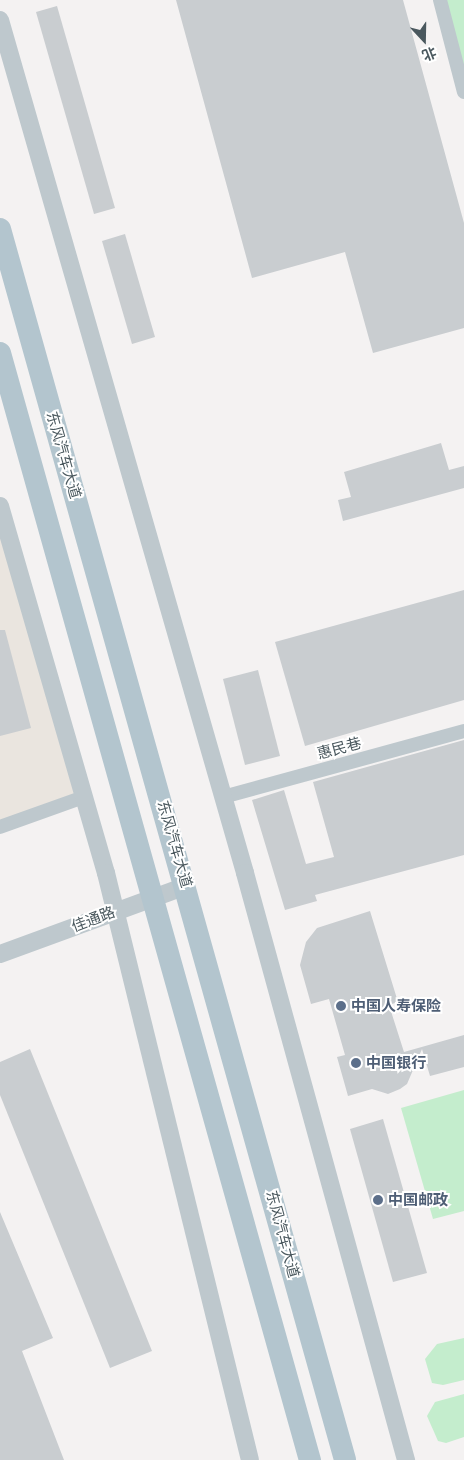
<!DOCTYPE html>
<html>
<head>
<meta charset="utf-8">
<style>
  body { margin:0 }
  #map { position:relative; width:464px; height:1460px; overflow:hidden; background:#f4f2f2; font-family:Manrope,"Noto Sans SC",sans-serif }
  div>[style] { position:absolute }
  .commercial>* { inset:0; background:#eae5df }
  .green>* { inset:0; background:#c4edcd }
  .building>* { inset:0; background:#c9cdd0 }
  .minor>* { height:14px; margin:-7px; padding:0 7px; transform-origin:7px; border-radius:7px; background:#bec8cd }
  .tertiary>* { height:18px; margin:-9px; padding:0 9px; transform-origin:9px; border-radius:9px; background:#bec8cd }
  .primary>* { height:22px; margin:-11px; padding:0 11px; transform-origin:11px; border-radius:11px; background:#b3c5ce }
  .dots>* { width:14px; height:14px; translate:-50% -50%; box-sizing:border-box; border:2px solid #fff; border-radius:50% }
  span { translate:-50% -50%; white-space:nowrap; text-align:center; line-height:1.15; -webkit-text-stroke:4px #fff; paint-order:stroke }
  .street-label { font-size:15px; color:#4a585e }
  .service-label { font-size:15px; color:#4e5e75; font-weight:700 }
  .left { translate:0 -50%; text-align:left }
  .north { position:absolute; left:399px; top:15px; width:50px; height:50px; -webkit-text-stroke:4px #fff; paint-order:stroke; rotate:159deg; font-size:14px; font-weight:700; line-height:20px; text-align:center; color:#4a585e }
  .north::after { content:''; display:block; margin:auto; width:18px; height:22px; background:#4a585e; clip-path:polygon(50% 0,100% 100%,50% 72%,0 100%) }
</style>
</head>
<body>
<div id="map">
  <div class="commercial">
    <div style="clip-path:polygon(0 506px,84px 797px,0 827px)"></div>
  </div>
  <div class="green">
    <div style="clip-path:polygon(440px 0,464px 0,464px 92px)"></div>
    <div style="clip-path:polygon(464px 1090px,464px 1211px,433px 1219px,401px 1108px)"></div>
    <div style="clip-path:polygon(464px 1338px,464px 1380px,443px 1385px,432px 1383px,425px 1359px,437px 1344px)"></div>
    <div style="clip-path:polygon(464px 1394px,464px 1437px,446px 1443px,438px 1441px,427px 1416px,435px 1402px)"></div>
  </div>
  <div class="building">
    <div style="clip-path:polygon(176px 0,403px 0,464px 223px,464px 328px,373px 353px,345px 252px,252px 278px)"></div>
    <div style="clip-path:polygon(57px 6px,115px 208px,94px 214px,36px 12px)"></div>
    <div style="clip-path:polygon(125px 234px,155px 337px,132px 344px,102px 241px)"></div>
    <div style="clip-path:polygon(441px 443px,449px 470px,464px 466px,464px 488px,343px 521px,338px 500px,351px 497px,344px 472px)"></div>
    <div style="clip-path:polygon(464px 590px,464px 700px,305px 746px,275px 642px)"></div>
    <div style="clip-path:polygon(0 630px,5px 630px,31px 728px,0 736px)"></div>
    <div style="clip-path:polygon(258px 670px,280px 756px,245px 765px,223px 679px)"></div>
    <div style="clip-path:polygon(464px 740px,464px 855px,315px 895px,317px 901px,285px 910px,252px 800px,284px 790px,306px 864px,334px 857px,313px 782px)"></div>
    <div style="clip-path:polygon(370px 911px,398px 1002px,389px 1005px,404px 1052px,464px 1035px,464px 1067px,430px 1076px,422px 1049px,407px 1084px,400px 1089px,388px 1094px,372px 1089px,348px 1096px,337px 1057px,345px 1055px,329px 999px,311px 1004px,300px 965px,306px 942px,317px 928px)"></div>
    <div style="clip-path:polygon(30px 1049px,152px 1351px,110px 1368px,0 1095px,0 1062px)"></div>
    <div style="clip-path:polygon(383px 1119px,427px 1273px,393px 1282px,350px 1129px)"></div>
    <div style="clip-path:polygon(0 1212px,53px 1338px,22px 1351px,64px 1460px,0 1460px)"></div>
  </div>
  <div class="minor">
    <div style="left:440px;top:0;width:95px;rotate:75.4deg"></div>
    <div style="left:223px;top:797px;width:250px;rotate:-15.3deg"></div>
    <div style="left:0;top:827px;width:89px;rotate:-19.7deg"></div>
  </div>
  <div class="tertiary">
    <div style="left:0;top:20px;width:887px;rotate:73.97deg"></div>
    <div style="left:245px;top:873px;width:609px;rotate:74.66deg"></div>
    <div style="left:0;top:506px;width:382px;rotate:73.9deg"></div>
    <div style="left:106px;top:873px;width:604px;rotate:76.22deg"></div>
    <div style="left:0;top:954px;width:198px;rotate:-20.1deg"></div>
  </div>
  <div class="primary">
    <div style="left:0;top:229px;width:1278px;rotate:74.34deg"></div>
    <div style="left:0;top:353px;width:1150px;rotate:74.36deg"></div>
  </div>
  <div class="dots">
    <div style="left:341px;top:1006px;background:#5c6f8a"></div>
    <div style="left:356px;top:1063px;background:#5c6f8a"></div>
    <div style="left:378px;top:1200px;background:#5c6f8a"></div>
  </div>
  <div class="street-label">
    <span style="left:64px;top:455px;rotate:74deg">东风汽车大道</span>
    <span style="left:339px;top:748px;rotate:-15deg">惠民巷</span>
    <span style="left:175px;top:844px;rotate:74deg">东风汽车大道</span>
    <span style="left:93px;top:919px;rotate:-21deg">佳通路</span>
    <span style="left:283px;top:1234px;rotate:75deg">东风汽车大道</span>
  </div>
  <div class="service-label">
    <span class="left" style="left:351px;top:1006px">中国人寿保险</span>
    <span class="left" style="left:366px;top:1063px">中国银行</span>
    <span class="left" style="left:388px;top:1200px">中国邮政</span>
  </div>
  <div class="north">北</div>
</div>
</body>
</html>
